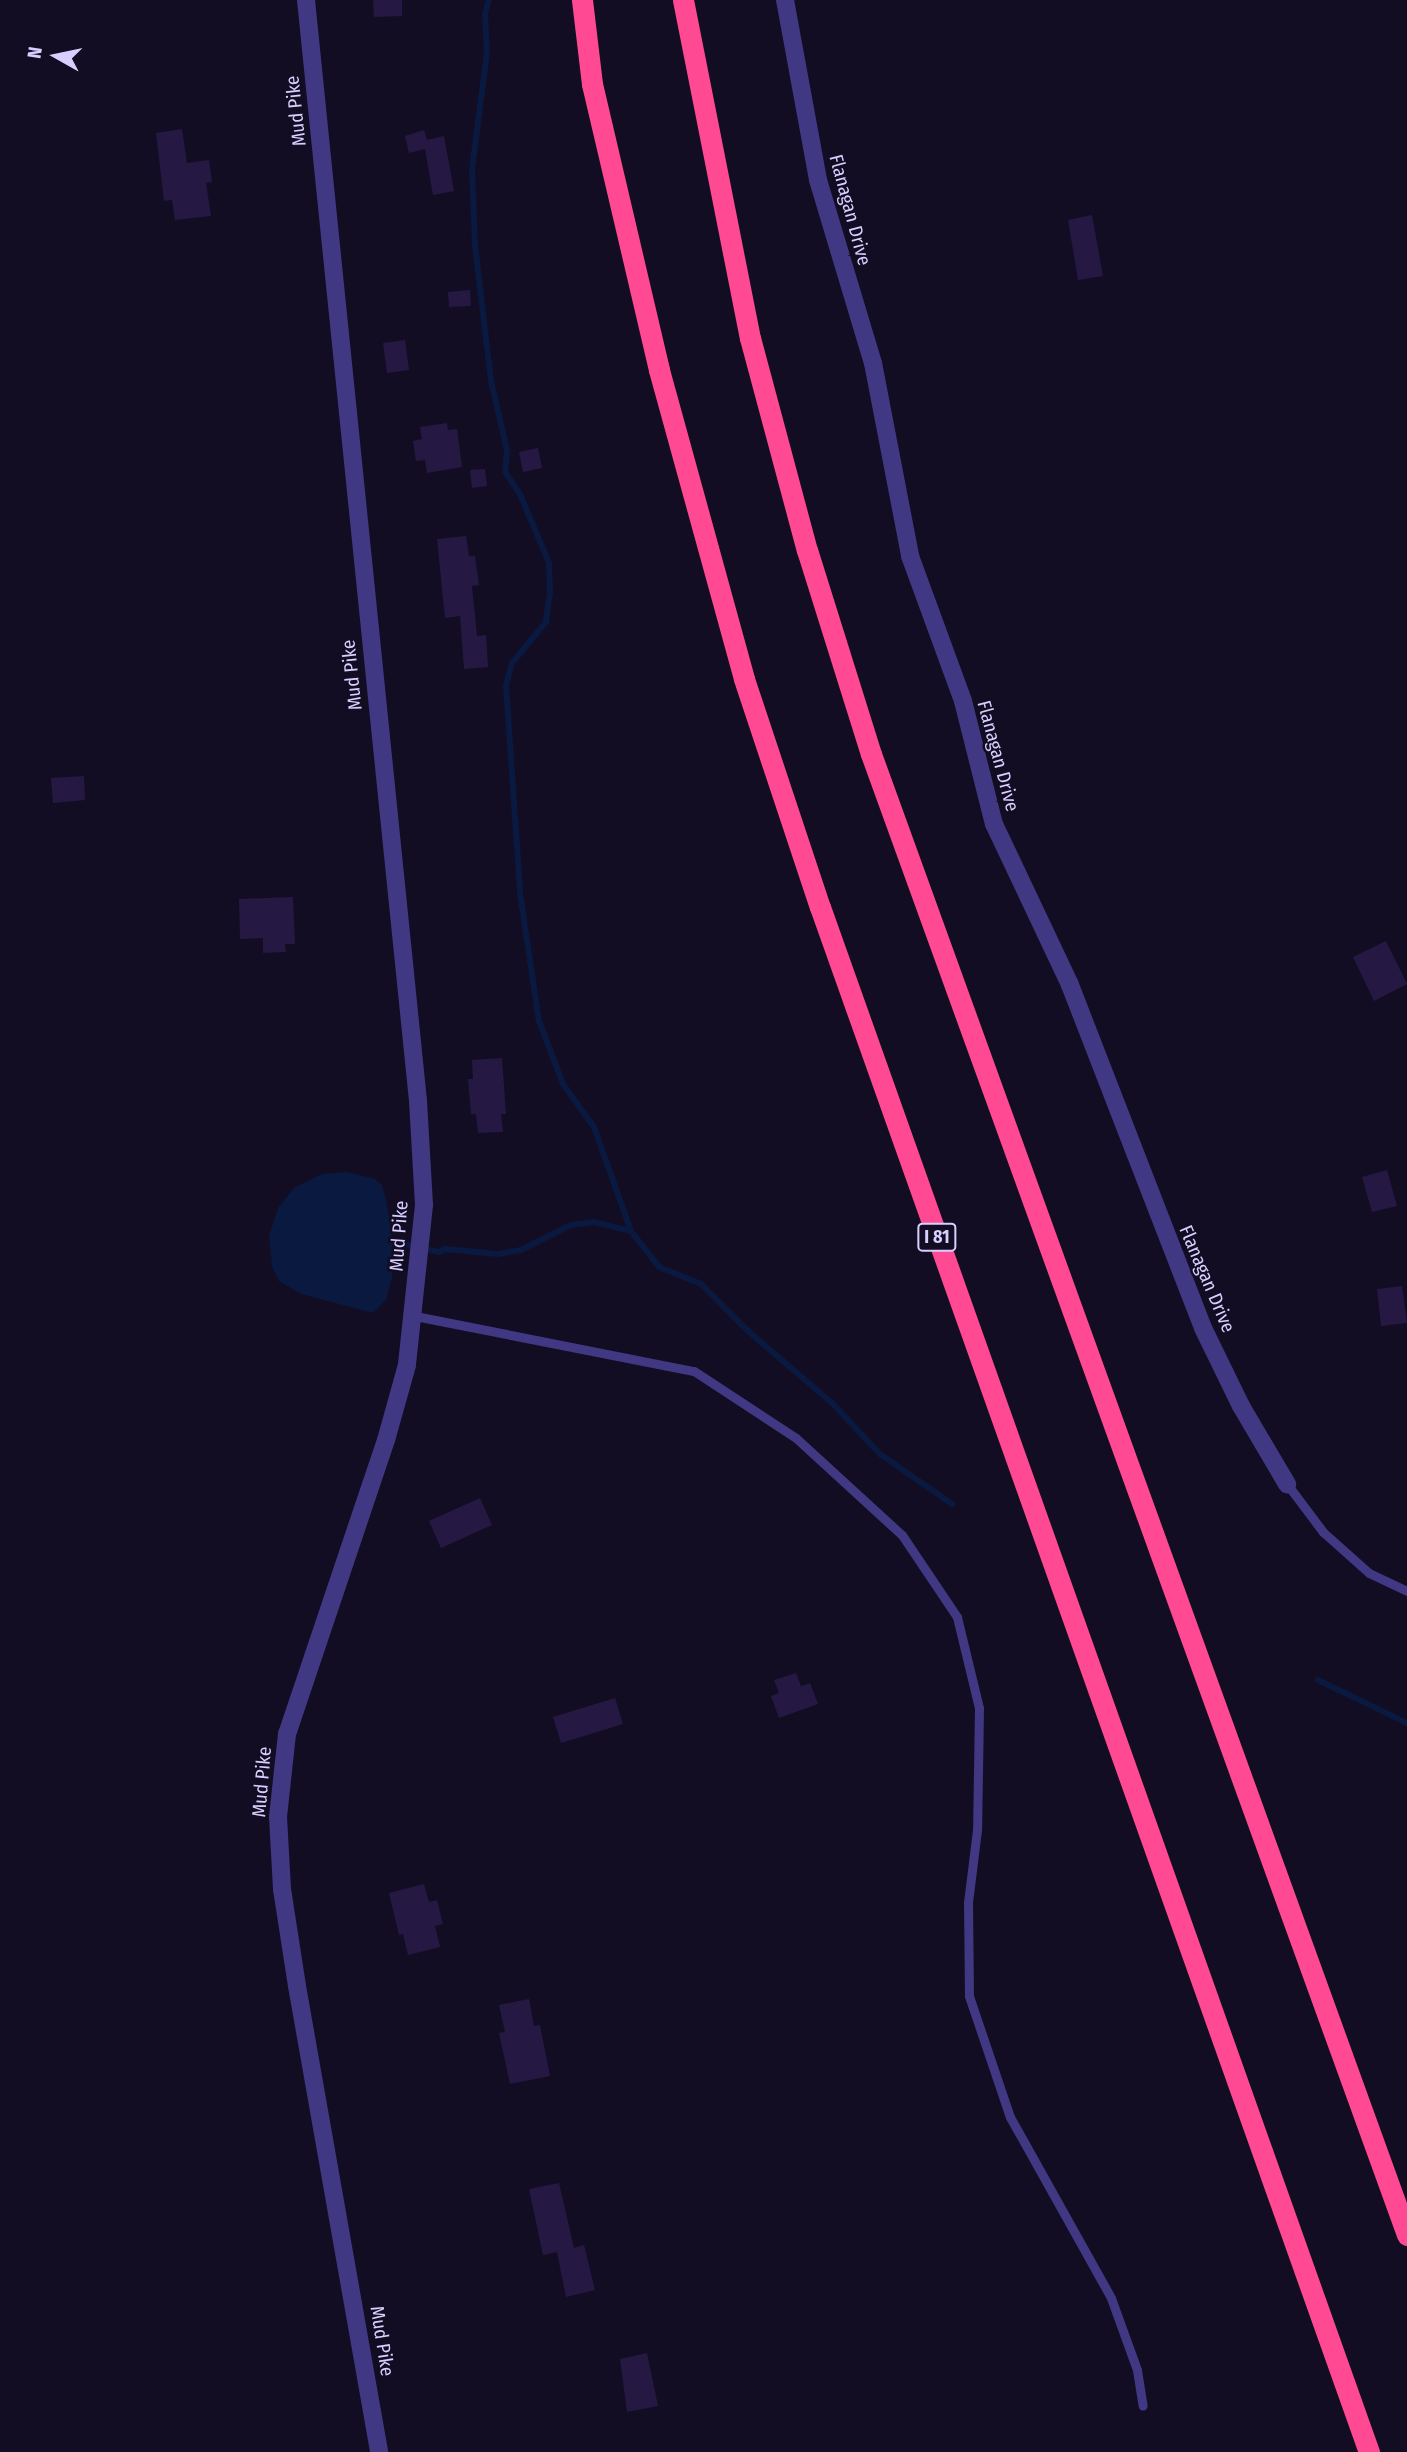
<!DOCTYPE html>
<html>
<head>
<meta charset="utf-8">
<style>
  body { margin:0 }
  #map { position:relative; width:1407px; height:2452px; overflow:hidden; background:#130d23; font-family:"Fira Sans Condensed",sans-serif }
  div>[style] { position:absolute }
  .water>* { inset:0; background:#091940 }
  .stream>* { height:6px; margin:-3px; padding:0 3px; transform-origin:3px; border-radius:3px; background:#091940 }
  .building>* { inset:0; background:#251944 }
  .service>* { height:9px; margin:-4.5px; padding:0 4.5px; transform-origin:4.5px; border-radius:4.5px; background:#403882 }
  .minor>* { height:18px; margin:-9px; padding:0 9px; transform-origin:9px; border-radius:9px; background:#403882 }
  .tertiary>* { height:18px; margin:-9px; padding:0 9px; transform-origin:9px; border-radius:9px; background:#403882 }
  .motorway>* { height:21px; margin:-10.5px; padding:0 10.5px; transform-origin:10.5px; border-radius:10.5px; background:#ff4a93 }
  span { translate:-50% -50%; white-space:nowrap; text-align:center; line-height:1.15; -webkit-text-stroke:5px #130d23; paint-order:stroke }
  .shield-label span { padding:2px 5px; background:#130d23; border:2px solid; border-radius:5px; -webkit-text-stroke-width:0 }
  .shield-label { font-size:18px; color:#d8cfff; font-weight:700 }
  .street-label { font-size:19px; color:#d8cfff }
  .north { position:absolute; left:21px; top:21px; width:70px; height:70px; -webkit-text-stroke:5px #130d23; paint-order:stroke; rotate:279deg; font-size:19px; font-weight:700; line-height:28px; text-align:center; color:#d8cfff }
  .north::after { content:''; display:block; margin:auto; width:24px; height:32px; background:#d8cfff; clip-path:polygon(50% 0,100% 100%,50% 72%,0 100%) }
</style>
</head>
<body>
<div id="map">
  <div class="water">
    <div style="clip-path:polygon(347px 1172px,375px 1179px,382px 1185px,387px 1203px,392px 1241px,392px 1278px,386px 1300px,373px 1313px,301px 1294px,279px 1281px,272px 1267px,269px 1236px,278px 1208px,294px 1188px,322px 1174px)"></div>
  </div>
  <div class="stream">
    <div style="left:489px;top:0;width:15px;rotate:106deg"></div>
    <div style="left:485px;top:14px;width:38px;rotate:87deg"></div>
    <div style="left:487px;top:52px;width:118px;rotate:97.3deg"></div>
    <div style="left:472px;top:169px;width:76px;rotate:87.7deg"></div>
    <div style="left:475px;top:245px;width:137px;rotate:83.3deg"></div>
    <div style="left:491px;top:381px;width:71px;rotate:76.9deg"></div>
    <div style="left:507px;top:450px;width:22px;rotate:95deg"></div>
    <div style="left:505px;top:472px;width:27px;rotate:56deg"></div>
    <div style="left:520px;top:494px;width:75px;rotate:67.2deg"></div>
    <div style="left:549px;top:563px;width:29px;rotate:88deg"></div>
    <div style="left:550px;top:592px;width:30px;rotate:98deg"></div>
    <div style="left:546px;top:622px;width:53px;rotate:129.7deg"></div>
    <div style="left:512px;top:663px;width:23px;rotate:105deg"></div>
    <div style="left:506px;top:685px;width:208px;rotate:86.1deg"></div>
    <div style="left:520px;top:893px;width:129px;rotate:81.6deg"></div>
    <div style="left:539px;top:1021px;width:67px;rotate:69.1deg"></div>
    <div style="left:563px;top:1084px;width:53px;rotate:54.2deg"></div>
    <div style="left:594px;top:1127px;width:110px;rotate:70.4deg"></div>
    <div style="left:631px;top:1231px;width:46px;rotate:52.1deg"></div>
    <div style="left:659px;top:1267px;width:45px;rotate:22deg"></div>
    <div style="left:701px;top:1284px;width:66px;rotate:45deg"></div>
    <div style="left:748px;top:1331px;width:111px;rotate:40.6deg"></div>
    <div style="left:832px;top:1403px;width:70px;rotate:46.7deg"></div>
    <div style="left:880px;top:1454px;width:88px;rotate:34.8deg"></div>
    <div style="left:385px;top:1240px;width:55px;rotate:12.5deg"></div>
    <div style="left:439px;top:1252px;width:7px;rotate:-27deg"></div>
    <div style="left:445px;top:1249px;width:53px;rotate:5.4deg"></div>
    <div style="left:498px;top:1254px;width:23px;rotate:-10deg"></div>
    <div style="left:521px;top:1250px;width:56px;rotate:-26.6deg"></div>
    <div style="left:571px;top:1225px;width:23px;rotate:-7deg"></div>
    <div style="left:594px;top:1222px;width:38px;rotate:14deg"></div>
    <div style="left:1318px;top:1680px;width:99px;rotate:25.8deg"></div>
  </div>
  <div class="building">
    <div style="clip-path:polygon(373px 0,402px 0,402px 16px,374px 17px)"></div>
    <div style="clip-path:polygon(182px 129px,187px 163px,209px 160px,212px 182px,206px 183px,211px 216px,175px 220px,172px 200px,164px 201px,156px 133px)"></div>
    <div style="clip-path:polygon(424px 130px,427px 140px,444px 136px,454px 191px,433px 195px,425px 149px,409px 153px,405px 136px)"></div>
    <div style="clip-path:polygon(1092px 215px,1103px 276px,1078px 280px,1068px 220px)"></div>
    <div style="clip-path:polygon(470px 290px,471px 306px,449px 307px,448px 292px)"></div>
    <div style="clip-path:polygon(405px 340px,409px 370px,387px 373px,383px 343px)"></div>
    <div style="clip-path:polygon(447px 423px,448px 430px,457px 429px,462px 467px,427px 473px,425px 460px,416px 461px,413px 441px,422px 439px,420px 427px)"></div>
    <div style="clip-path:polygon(538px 448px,542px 468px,523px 472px,519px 452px)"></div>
    <div style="clip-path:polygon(485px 469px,487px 486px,472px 488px,470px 470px)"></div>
    <div style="clip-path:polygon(466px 536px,469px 556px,475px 556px,479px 585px,472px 586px,477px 636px,486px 635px,488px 667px,464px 669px,460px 616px,445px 618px,437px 539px)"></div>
    <div style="clip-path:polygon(84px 776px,85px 800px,53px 803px,51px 778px)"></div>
    <div style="clip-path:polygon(293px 897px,295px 944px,285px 944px,286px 952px,263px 953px,263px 938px,240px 939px,239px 899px)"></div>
    <div style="clip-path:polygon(1386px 941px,1407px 984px,1374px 1001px,1353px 957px)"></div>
    <div style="clip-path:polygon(502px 1058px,506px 1114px,501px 1114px,503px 1132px,478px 1133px,476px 1114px,471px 1114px,468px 1079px,473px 1079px,472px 1060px)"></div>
    <div style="clip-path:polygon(1387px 1170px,1397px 1206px,1372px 1212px,1362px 1177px)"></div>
    <div style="clip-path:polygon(1402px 1286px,1407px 1323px,1381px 1326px,1377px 1289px)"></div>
    <div style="clip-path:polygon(480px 1498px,492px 1525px,441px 1548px,429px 1521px)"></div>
    <div style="clip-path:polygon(796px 1673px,801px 1686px,810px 1683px,818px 1704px,779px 1718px,771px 1696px,779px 1693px,774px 1680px)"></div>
    <div style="clip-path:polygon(615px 1698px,623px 1724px,561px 1743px,553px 1717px)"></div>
    <div style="clip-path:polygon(424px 1884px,429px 1902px,437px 1900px,443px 1924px,435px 1926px,440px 1947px,408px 1955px,403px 1934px,399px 1935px,389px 1893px)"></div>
    <div style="clip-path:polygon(529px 1999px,534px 2026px,540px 2025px,550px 2076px,510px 2084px,499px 2033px,505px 2032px,499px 2005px)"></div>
    <div style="clip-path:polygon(559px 2183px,574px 2248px,584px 2245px,595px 2290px,566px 2297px,557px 2252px,543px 2255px,529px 2189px)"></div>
    <div style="clip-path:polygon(647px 2353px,658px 2406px,627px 2412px,620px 2359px)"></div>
  </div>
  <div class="service">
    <div style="left:415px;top:1316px;width:284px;rotate:11.2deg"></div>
    <div style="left:694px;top:1371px;width:122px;rotate:33.3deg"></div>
    <div style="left:796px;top:1438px;width:144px;rotate:42.5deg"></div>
    <div style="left:902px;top:1535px;width:99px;rotate:56.1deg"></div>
    <div style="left:957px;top:1617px;width:94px;rotate:76.4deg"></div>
    <div style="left:979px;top:1708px;width:122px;rotate:90.9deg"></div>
    <div style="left:977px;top:1830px;width:73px;rotate:97.1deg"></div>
    <div style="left:968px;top:1902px;width:94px;rotate:89.4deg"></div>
    <div style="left:969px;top:1996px;width:128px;rotate:71.3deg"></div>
    <div style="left:1010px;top:2117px;width:207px;rotate:60.8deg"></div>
    <div style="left:1111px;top:2298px;width:77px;rotate:70.1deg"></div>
    <div style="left:1137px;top:2370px;width:36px;rotate:81deg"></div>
    <div style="left:1287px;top:1484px;width:60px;rotate:53.1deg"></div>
    <div style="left:1323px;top:1532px;width:62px;rotate:41.7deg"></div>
    <div style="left:1369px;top:1573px;width:42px;rotate:25.3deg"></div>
  </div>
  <div class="minor">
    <div style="left:785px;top:0;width:183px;rotate:79.6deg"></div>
    <div style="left:818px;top:180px;width:191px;rotate:73.3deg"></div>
    <div style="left:873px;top:363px;width:197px;rotate:79.1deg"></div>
    <div style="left:910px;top:556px;width:154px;rotate:69.9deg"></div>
    <div style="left:963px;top:701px;width:127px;rotate:75.9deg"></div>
    <div style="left:994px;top:824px;width:178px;rotate:64.7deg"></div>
    <div style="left:1070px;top:985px;width:368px;rotate:68.8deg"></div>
    <div style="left:1203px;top:1328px;width:87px;rotate:64deg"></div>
    <div style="left:1241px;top:1406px;width:91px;rotate:59.5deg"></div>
  </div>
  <div class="tertiary">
    <div style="left:306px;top:0;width:1107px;rotate:84.19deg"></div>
    <div style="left:418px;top:1101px;width:104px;rotate:86.7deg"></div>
    <div style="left:424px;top:1205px;width:161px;rotate:96.1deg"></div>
    <div style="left:407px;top:1365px;width:78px;rotate:105.6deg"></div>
    <div style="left:386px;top:1440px;width:310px;rotate:108.6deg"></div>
    <div style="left:287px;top:1734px;width:83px;rotate:96.2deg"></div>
    <div style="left:278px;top:1817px;width:72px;rotate:86.8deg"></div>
    <div style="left:282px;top:1889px;width:98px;rotate:81.2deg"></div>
    <div style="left:297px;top:1986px;width:473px;rotate:80deg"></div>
  </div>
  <div class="motorway">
    <div style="left:582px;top:0;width:85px;rotate:83.2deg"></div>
    <div style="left:592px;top:84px;width:294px;rotate:76.8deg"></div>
    <div style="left:659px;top:370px;width:320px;rotate:74.6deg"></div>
    <div style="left:744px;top:679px;width:240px;rotate:71.6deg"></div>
    <div style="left:820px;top:907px;width:1640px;rotate:70.44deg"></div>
    <div style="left:683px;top:0;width:345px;rotate:78.8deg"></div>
    <div style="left:750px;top:338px;width:220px;rotate:75deg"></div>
    <div style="left:807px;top:550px;width:214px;rotate:72.6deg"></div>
    <div style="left:871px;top:754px;width:1575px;rotate:70.1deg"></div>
  </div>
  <div class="shield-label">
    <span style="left:937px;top:1237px">I 81</span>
  </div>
  <div class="street-label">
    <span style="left:296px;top:111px;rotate:-96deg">Mud Pike</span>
    <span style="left:850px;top:210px;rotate:75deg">Flanagan Drive</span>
    <span style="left:352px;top:675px;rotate:-96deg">Mud Pike</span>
    <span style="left:998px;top:756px;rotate:75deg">Flanagan Drive</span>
    <span style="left:399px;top:1236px;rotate:-86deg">Mud Pike</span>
    <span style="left:1207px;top:1279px;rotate:67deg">Flanagan Drive</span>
    <span style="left:262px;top:1782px;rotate:-85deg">Mud Pike</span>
    <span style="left:382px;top:2341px;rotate:81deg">Mud Pike</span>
  </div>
  <div class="north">N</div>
</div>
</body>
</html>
